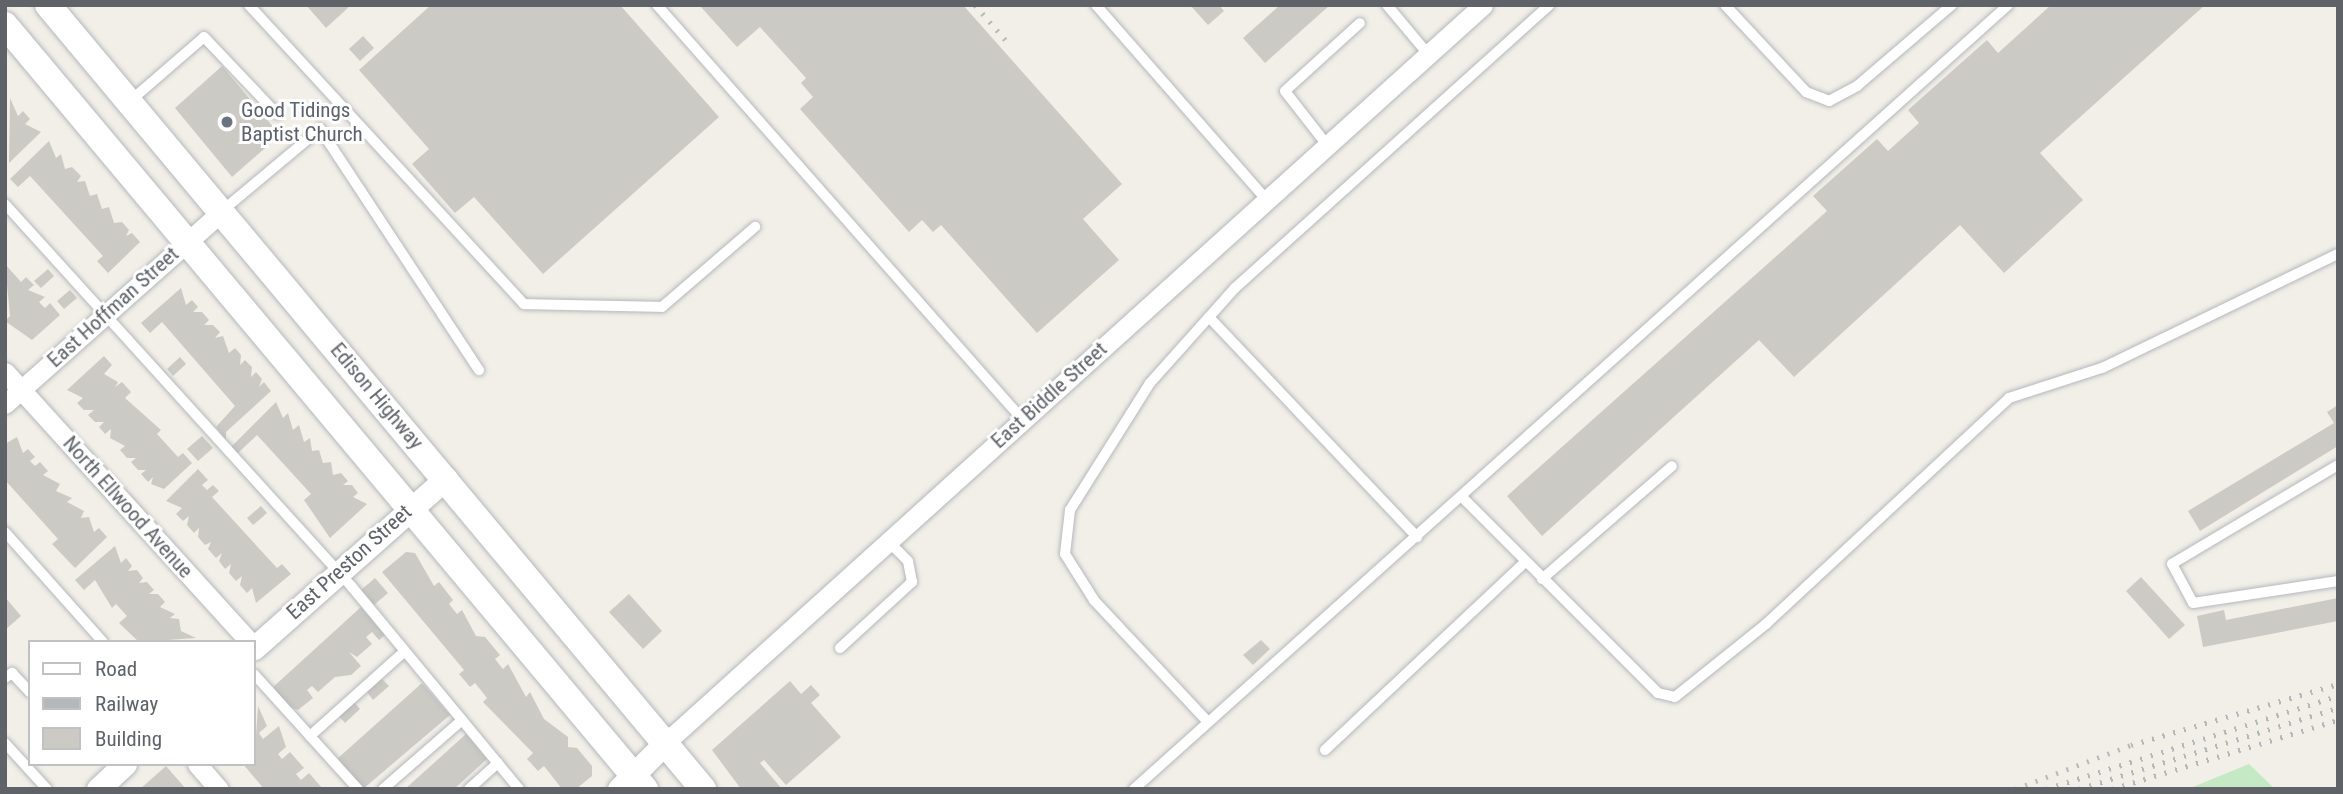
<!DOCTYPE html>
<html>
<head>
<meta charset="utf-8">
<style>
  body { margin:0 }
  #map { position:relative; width:2343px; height:794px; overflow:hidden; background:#f1efe8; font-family:"Roboto Condensed",sans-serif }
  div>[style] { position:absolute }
  .green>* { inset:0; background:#c5e8c5 }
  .building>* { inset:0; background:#cccac5 }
  .roads { filter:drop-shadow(0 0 2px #b5b8bc) drop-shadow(0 0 2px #b5b8bc) }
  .service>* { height:10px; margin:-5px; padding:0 5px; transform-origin:5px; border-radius:5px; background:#fff }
  .minor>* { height:19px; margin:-9.5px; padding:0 9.5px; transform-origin:9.5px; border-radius:9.5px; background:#fff }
  .tertiary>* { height:23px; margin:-11.5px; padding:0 11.5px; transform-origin:11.5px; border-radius:11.5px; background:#fff }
  .secondary>* { height:26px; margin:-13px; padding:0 13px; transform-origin:13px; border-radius:13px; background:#fff }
  .rail>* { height:5px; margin-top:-2.5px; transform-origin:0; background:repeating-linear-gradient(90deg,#b6b7b8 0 2px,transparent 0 11px) }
  .dots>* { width:19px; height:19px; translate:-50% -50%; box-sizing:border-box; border:4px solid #fff; border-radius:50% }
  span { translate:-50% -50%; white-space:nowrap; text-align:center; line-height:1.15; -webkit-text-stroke:6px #fff; paint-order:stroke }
  .worship-label { font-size:21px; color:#5b616d }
  .left { translate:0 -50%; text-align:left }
  .street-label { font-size:21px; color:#5f6368 }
  .frame { position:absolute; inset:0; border:7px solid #5f6368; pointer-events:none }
  .legend { position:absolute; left:28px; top:640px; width:228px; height:126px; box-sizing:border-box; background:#fff; border:2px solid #bfc1c3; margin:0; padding:9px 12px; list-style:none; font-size:21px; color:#5f6368 }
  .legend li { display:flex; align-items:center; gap:14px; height:35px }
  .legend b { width:35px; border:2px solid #bfc1c3 }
</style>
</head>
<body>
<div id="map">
  <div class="green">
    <div style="clip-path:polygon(2249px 764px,2275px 789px,2188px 789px)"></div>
  </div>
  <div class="building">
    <div style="clip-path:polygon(306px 5px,351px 5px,326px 28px)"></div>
    <div style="clip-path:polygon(431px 5px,620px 5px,719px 117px,543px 274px,474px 197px,455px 213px,412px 164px,429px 149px,359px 70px)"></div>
    <div style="clip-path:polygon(963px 5px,1122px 184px,1083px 219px,1119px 260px,1037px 333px,941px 225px,933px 232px,922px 220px,909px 232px,800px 109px,813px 97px,801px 83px,806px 78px,760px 27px,737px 47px,701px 7px)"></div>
    <div style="clip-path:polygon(1190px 5px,1219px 5px,1224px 11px,1208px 25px)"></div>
    <div style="clip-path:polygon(1280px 5px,1330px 5px,1265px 63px,1243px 38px)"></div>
    <div style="clip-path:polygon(2051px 5px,2205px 5px,2040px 153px,2083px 200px,2004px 273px,1960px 225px,1794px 377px,1759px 340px,1542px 536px,1507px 496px,1827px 211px,1813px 196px,1877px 139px,1888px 151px,1919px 123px,1908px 110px,1987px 40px,1998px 53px)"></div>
    <div style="clip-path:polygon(363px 36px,374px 48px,360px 61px,349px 49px)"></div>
    <div style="clip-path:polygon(222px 66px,280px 135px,232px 177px,175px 108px)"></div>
    <div style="clip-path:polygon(10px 98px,18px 116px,23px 111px,30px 119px,25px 124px,41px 132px,9px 163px)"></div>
    <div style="clip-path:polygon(49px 141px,56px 158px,61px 154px,65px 169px,72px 167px,81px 176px,77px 182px,85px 181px,90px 196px,97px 194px,102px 209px,109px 207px,114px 223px,122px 222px,129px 230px,126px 236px,132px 233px,140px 242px,108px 273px,97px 261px,103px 256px,30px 176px,18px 187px,10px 179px)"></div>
    <div style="clip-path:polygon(5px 264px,21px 282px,26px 277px,34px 285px,28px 290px,45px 297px,39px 302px,45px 308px,50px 303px,60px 315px,32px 340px,5px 321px,10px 316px)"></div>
    <div style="clip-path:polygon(48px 269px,54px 276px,41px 288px,34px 281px)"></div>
    <div style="clip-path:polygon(181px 288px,186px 305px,192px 300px,198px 307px,193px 312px,202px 312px,209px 320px,204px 325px,213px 325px,220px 332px,215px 338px,223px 336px,229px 353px,235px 348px,241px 355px,240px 365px,245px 360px,252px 367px,251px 377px,256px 372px,262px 379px,259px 387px,264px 382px,271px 391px,226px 432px,226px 440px,216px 427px,235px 406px,162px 322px,150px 333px,141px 323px)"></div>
    <div style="clip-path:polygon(70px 290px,77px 298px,64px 309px,57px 301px)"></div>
    <div style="clip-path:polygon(104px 356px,112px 365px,104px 374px,118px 382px,115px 387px,122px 382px,131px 392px,125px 398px,161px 430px,157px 434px,178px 457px,183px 453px,192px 463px,164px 489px,151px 484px,153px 477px,148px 482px,141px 474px,146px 470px,138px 470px,131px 462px,136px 458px,127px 458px,120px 450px,125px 446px,110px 438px,111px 429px,105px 434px,99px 427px,104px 422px,95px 422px,88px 415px,94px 410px,84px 410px,77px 403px,83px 398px,67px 390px)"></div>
    <div style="clip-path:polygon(180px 357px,186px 364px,173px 376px,167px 369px)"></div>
    <div style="clip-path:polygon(276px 402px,283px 418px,288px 413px,293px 430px,299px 425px,304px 442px,310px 438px,312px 451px,319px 450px,323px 463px,331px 462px,333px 475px,341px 473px,348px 481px,343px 485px,352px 485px,358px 493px,353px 497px,367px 504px,330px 538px,304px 500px,311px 494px,257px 435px,237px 454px,231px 447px)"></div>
    <div style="clip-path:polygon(2338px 405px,2338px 446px,2200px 531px,2188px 511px,2334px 423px,2327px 412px)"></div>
    <div style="clip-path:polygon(202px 436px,213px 448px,198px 461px,187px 449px)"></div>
    <div style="clip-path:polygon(17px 437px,23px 453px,28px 449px,35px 457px,30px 461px,35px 466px,40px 462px,48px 471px,43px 475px,60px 484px,56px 491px,72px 498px,67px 502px,84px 511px,81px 518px,89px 517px,94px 532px,99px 528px,107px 537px,75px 568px,52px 544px,58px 539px,5px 480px,5px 444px)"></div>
    <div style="clip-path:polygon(198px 469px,208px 480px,202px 485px,207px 490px,213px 485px,219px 491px,212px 497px,277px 568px,282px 564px,291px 574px,256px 603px,252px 588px,247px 593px,240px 585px,242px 576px,236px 581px,229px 573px,231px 564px,225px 569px,219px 561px,222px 553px,216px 558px,208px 549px,211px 542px,205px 545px,198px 537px,199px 528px,194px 533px,187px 525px,189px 516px,183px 521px,176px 514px,182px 508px,166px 501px)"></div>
    <div style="clip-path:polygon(261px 506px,267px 513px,253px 525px,247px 518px)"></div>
    <div style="clip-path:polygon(115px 546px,121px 563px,126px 558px,132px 566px,128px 571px,137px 570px,143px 578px,139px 583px,147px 582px,154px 590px,149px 594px,158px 594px,165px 602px,160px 607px,175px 614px,170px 618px,179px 619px,181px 631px,196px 638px,139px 642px,119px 623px,127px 616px,116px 604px,112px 608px,95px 580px,84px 590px,75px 580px)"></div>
    <div style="clip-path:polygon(406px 552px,415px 553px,434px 586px,439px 582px,453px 600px,449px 604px,457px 614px,462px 610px,476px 636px,485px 637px,500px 655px,495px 659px,503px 669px,508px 664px,526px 697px,530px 692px,544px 719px,568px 737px,568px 747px,577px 748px,592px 766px,592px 776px,576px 789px,562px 789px,544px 766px,538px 771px,527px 759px,533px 753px,483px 702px,487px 698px,475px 683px,470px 687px,459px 674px,464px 670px,382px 572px)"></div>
    <div style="clip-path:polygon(2141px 577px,2185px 625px,2169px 639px,2126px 591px)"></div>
    <div style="clip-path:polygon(375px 578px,388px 593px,374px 605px,361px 590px)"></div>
    <div style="clip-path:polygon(629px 594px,662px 631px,643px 649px,609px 612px)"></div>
    <div style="clip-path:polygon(5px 597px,21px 616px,5px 630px)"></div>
    <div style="clip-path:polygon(2338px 598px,2338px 621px,2203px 647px,2197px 616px,2224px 610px,2226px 620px)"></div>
    <div style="clip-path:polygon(361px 607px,385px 635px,379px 640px,372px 632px,366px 637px,372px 644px,357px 657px,349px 652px,361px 666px,351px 675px,335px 677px,318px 692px,312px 686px,307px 690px,313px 698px,298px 710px,289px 707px,272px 688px)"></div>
    <div style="clip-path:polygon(1261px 640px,1270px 649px,1253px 665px,1243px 655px)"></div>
    <div style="clip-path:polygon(382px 679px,389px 686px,373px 700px,367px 692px)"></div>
    <div style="clip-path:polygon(790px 681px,801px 694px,811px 685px,820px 695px,811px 703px,841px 737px,786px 785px,764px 760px,760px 763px,782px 789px,741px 789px,712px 750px)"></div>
    <div style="clip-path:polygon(422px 683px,450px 715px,363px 789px,337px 759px)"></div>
    <div style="clip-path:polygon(354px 702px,360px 709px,345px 723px,339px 716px)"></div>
    <div style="clip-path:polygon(258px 706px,267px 726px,259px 733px,263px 739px,279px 726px,286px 747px,278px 754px,282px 759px,290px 752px,304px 768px,296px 774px,301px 780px,309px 773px,323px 789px,264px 789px,243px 764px,254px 764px)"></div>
    <div style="clip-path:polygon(466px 734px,487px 759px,454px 789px,405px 789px)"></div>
    <div style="clip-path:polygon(166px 766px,186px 789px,140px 789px)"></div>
  </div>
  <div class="roads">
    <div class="service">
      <div style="left:249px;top:5px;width:406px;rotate:47.4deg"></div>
      <div style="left:524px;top:304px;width:138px;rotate:1.2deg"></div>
      <div style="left:662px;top:307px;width:123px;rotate:-40.7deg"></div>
      <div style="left:657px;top:5px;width:552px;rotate:48.6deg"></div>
      <div style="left:1096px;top:5px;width:258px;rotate:48.8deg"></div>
      <div style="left:1387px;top:5px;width:64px;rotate:50.1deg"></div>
      <div style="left:1725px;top:5px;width:119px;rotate:47deg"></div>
      <div style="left:1806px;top:92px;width:25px;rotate:21deg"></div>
      <div style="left:1829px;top:101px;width:32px;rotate:-28deg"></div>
      <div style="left:1857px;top:86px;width:125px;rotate:-40.5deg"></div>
      <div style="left:129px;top:102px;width:99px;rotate:-40.9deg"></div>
      <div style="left:204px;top:37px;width:106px;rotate:46.5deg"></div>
      <div style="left:1327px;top:145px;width:68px;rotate:-127.9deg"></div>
      <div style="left:1285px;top:91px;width:101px;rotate:-42.2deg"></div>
      <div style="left:5px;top:204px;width:517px;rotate:47.82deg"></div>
      <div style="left:352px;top:587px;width:262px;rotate:50.4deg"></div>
      <div style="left:222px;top:211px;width:128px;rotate:-39.9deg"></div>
      <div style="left:320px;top:129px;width:289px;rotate:56.6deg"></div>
      <div style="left:1209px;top:317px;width:303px;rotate:46.6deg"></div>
      <div style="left:2338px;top:465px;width:193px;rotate:149.2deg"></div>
      <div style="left:2172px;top:564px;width:44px;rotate:61.7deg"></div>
      <div style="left:2193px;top:603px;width:147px;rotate:-8.6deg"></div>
      <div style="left:1462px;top:497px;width:277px;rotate:45deg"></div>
      <div style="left:1658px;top:693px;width:17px;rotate:13deg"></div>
      <div style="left:1675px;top:697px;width:117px;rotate:-38.7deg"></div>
      <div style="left:1766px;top:624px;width:332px;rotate:-42.9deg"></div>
      <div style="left:2009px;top:398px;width:98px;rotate:-17.9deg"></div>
      <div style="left:2102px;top:368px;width:262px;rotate:-25.8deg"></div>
      <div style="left:5px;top:532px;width:147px;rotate:48.3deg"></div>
      <div style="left:1542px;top:579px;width:172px;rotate:-41deg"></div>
      <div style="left:840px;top:648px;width:98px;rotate:-42.5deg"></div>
      <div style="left:912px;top:582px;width:21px;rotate:-101deg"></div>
      <div style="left:908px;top:561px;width:28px;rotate:-135deg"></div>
      <div style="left:254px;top:674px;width:155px;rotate:47.9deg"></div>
      <div style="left:5px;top:678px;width:9px;rotate:-36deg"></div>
      <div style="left:12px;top:673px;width:26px;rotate:47deg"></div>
      <div style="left:1208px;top:722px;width:167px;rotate:-133.1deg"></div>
      <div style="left:1094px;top:600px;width:54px;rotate:-122.2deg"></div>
      <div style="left:1065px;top:554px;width:44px;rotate:-83.5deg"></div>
      <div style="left:1070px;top:510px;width:150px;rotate:-57.8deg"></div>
      <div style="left:1150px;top:383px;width:127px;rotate:-48.2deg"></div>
      <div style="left:1235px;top:288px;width:423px;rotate:-42deg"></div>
      <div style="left:310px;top:736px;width:127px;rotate:-41.8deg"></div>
      <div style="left:5px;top:743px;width:62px;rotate:47.6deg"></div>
      <div style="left:1325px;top:750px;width:274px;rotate:-43.2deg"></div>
      <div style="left:383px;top:789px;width:105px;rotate:-41.1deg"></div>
      <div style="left:469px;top:789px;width:39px;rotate:-42deg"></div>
      <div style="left:1134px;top:789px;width:1174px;rotate:-41.89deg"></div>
    </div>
    <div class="minor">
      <div style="left:5px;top:372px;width:365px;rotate:47.8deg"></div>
      <div style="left:5px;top:404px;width:290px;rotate:-41.6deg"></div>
      <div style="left:664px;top:744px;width:1103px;rotate:-42.06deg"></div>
      <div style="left:197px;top:764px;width:33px;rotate:49deg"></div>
    </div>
    <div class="tertiary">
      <div style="left:254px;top:648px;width:256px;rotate:-41.5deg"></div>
      <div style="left:98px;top:789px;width:37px;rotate:-43deg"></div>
      <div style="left:619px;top:789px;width:64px;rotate:-45deg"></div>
    </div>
    <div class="secondary">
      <div style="left:48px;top:5px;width:1022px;rotate:50.12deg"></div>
      <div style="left:5px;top:25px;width:997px;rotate:50.05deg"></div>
    </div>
  </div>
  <div class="rail">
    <div style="left:975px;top:5px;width:55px;rotate:48.7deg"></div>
    <div style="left:2015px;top:789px;width:124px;rotate:-20.8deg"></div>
    <div style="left:2131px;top:745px;width:216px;rotate:-16.4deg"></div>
    <div style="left:2046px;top:789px;width:306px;rotate:-17.7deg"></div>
    <div style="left:2079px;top:789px;width:271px;rotate:-17.4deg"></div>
    <div style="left:2112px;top:789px;width:236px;rotate:-17deg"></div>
  </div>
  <div class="dots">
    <div style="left:227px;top:122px;background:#6b7280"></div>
  </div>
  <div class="worship-label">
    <span class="left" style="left:241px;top:122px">Good Tidings<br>Baptist Church</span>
  </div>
  <div class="street-label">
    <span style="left:113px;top:307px;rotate:-42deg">East Hoffman Street</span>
    <span style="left:1049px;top:395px;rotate:-42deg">East Biddle Street</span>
    <span style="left:377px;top:396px;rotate:50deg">Edison Highway</span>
    <span style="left:128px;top:507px;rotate:48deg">North Ellwood Avenue</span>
    <span style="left:349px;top:562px;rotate:-42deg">East Preston Street</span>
  </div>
  <div class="frame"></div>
  <ul class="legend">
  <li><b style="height:9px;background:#fff"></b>Road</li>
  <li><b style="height:9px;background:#b6b7b8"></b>Railway</li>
  <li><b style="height:19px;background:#cccac5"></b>Building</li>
  </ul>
</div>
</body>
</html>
